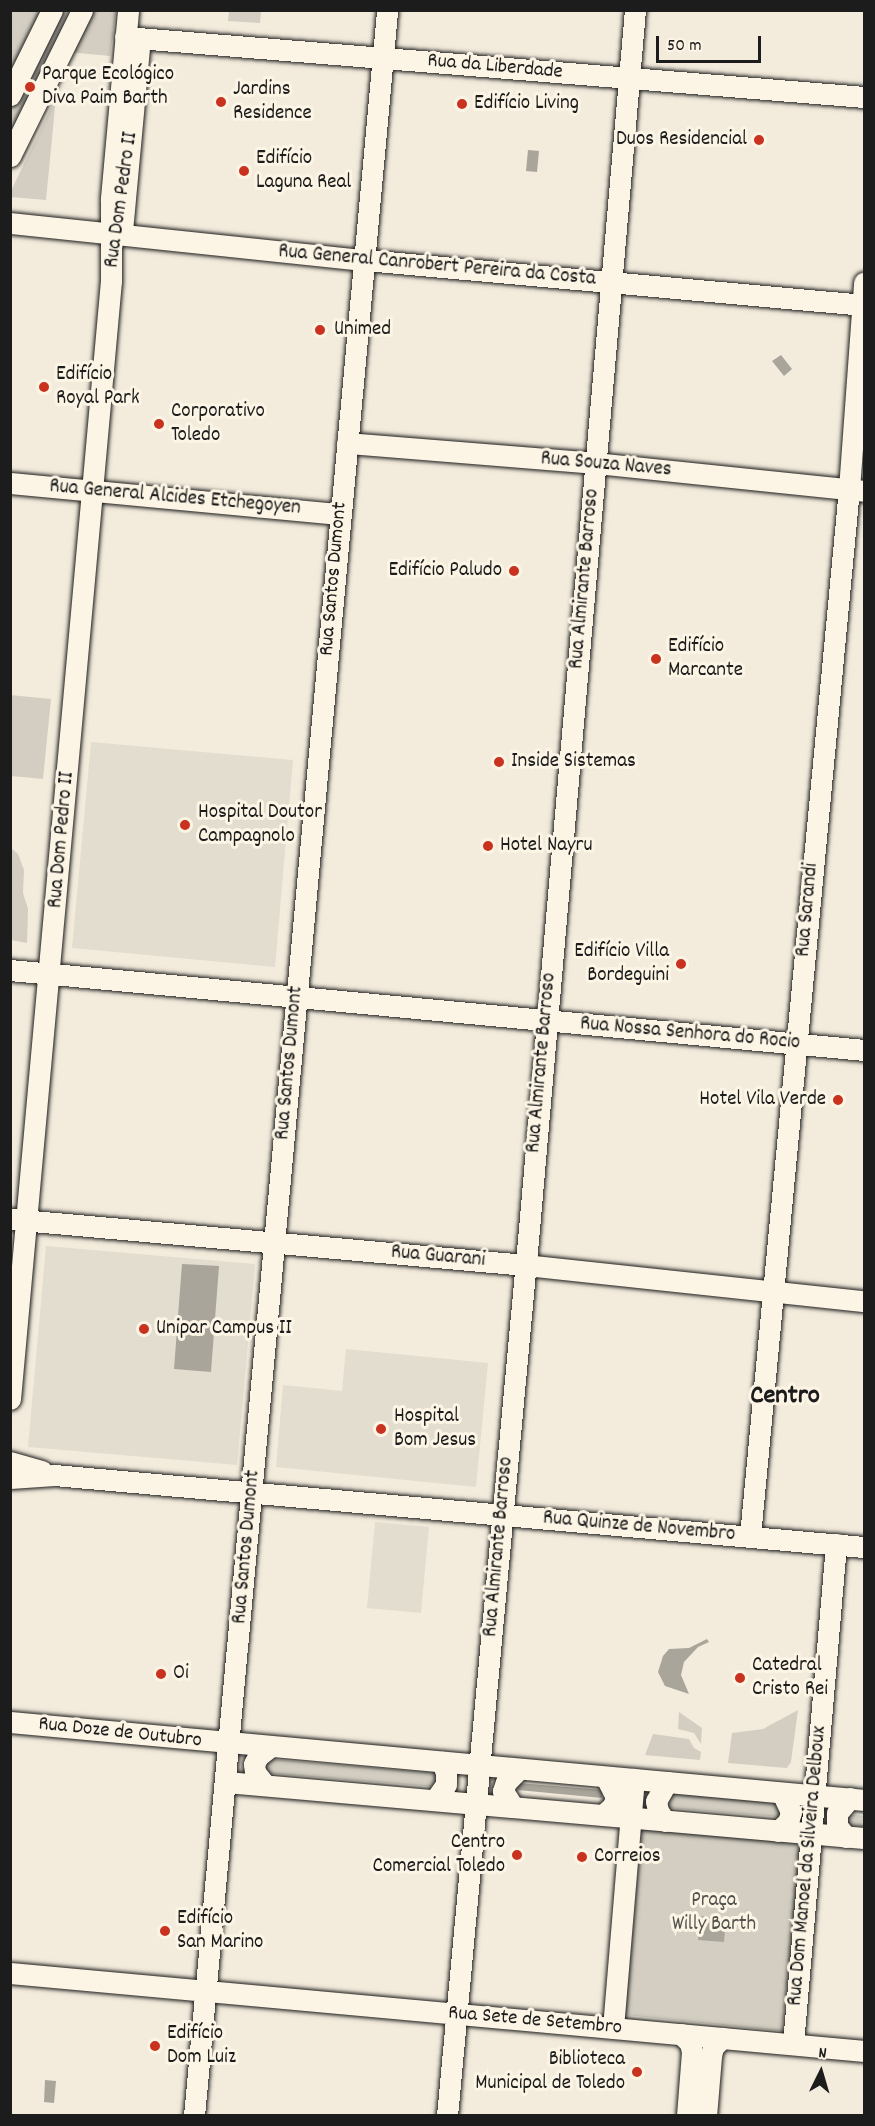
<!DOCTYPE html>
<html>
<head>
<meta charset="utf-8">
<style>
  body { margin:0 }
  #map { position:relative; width:875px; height:2126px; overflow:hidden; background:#f3ecdd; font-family:Dekko,sans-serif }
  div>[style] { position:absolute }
  .built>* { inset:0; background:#e3ddcf }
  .green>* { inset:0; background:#d3cec1 }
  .water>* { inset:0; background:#aaa59b }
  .roads { filter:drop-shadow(0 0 2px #1c1c1c) drop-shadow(0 0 2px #1c1c1c) }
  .minor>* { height:21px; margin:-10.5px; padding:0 10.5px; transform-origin:10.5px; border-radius:10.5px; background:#fcf5e5 }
  .dots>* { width:16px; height:16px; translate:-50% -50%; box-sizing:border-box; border:3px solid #fcf5e5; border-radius:50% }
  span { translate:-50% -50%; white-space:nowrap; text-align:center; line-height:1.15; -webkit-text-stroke:6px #fcf5e5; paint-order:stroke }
  .street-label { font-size:21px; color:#1c1c1c }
  .poi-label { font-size:21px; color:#1c1c1c }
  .left { translate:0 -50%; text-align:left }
  .right { translate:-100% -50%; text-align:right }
  .park-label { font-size:21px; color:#53514e }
  .district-label { font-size:27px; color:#1c1c1c; font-weight:700 }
  .frame { position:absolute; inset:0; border:12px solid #1c1c1c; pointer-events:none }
  .north { position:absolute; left:791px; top:2042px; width:60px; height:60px; -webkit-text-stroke:4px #fcf5e5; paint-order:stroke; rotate:5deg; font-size:16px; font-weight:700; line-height:24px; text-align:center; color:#1c1c1c }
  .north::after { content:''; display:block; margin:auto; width:21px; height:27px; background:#1c1c1c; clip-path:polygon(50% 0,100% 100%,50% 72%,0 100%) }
  .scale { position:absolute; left:656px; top:36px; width:105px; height:27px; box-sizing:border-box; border:3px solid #1c1c1c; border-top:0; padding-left:8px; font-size:18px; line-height:21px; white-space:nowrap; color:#1c1c1c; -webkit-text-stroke:4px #fcf5e5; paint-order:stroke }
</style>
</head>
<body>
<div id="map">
  <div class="built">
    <div style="clip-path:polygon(91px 742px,293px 760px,275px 967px,72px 948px)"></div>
    <div style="clip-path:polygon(46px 1246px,255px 1264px,237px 1465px,28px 1447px)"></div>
    <div style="clip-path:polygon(346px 1349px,488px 1363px,476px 1487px,276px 1467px,283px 1385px,342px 1391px)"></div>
    <div style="clip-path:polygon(375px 1522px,429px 1527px,421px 1613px,367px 1608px)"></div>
  </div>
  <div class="green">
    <div style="clip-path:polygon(11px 11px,116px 11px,110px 56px,68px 52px,11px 163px)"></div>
    <div style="clip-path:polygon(229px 11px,261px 11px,260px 23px,228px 21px)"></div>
    <div style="clip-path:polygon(56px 97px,46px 200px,11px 197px,11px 191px)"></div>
    <div style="clip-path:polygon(10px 695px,51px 699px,43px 779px,11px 776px)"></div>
    <div style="clip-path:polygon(10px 847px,18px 854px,24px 870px,23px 893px,28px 909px,27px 943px,11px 940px)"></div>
    <div style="clip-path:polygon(798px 1710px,791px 1762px,787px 1768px,728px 1763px,732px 1733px,763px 1729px)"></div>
    <div style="clip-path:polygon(679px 1712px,702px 1728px,701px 1744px,694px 1733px,678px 1729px)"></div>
    <div style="clip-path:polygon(653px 1734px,689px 1739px,694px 1748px,701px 1752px,700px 1760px,645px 1755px)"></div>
    <div style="clip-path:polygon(268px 1759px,437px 1773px,436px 1787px,266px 1773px)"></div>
    <div style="clip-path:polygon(670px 1793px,782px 1803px,780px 1817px,669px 1808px)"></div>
    <div style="clip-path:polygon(848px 1814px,864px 1816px,864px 1827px,847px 1825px)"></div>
    <div style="clip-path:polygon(642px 1826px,802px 1839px,782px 2031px,625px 2015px)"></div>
  </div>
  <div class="water">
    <div style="clip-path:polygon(528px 150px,539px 151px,537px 172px,526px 171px)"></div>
    <div style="clip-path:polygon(781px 355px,792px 369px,784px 376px,772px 361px)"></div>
    <div style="clip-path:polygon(182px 1264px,219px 1266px,211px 1372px,174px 1369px)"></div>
    <div style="clip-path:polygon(707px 1639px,709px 1642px,698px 1647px,684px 1662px,681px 1675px,689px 1694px,665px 1686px,658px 1672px,663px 1656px,669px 1649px,689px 1648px)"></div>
    <div style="clip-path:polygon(518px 1783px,603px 1790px,602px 1798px,518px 1790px)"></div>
    <div style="clip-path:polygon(700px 1916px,726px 1918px,724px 1942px,698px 1940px)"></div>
    <div style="clip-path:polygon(45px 2080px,56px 2081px,54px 2103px,44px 2102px)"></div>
  </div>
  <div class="roads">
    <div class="minor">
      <div style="left:125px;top:37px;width:741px;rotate:4.64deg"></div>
      <div style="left:10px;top:95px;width:95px;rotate:-63.7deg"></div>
      <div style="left:10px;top:156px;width:163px;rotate:-63.7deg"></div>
      <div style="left:10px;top:223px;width:357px;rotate:6deg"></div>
      <div style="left:365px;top:260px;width:501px;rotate:5.15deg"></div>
      <div style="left:122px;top:231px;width:185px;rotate:-84.7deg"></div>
      <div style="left:347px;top:443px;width:249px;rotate:4.6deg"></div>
      <div style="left:595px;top:463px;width:270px;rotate:5.9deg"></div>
      <div style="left:10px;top:483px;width:331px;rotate:5.4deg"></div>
      <div style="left:10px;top:970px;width:858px;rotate:5.35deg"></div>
      <div style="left:10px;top:1219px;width:517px;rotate:5.1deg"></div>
      <div style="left:525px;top:1265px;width:341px;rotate:6.1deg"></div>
      <div style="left:10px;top:1399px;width:1123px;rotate:-84.84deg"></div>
      <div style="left:111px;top:281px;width:83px;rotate:-90deg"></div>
      <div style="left:111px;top:198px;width:189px;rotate:-84.8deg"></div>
      <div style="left:10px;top:1462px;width:33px;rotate:16deg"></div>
      <div style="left:10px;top:1478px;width:44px;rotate:-3.9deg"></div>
      <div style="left:54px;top:1475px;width:813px;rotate:5.08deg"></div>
      <div style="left:750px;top:1536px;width:1052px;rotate:-84.6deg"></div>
      <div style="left:849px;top:489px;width:207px;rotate:-85.8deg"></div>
      <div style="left:10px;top:1722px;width:858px;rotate:5.22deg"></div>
      <div style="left:226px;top:1782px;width:640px;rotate:5.02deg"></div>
      <div style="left:265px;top:1785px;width:16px;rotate:-128deg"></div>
      <div style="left:255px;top:1772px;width:8px;rotate:-97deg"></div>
      <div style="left:254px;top:1764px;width:9px;rotate:-63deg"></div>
      <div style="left:258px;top:1756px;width:15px;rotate:-37deg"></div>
      <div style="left:435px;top:1800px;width:19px;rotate:-55deg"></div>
      <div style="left:446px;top:1784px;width:11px;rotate:-90deg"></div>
      <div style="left:446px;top:1773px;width:12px;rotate:-110deg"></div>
      <div style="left:513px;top:1807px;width:19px;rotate:-122deg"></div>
      <div style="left:503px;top:1791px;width:9px;rotate:-72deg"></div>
      <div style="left:506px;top:1782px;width:18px;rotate:-45deg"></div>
      <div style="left:603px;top:1815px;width:13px;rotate:-42deg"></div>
      <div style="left:613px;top:1806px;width:9px;rotate:-72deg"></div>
      <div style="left:616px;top:1797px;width:22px;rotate:-117deg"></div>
      <div style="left:665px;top:1821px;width:12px;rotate:-125deg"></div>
      <div style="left:658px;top:1811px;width:10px;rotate:-101deg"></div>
      <div style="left:656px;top:1801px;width:22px;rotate:-60deg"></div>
      <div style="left:778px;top:1831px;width:13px;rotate:-42deg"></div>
      <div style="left:788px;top:1822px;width:10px;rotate:-73deg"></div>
      <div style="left:791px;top:1812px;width:21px;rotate:-115deg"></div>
      <div style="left:846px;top:1837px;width:14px;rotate:-129deg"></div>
      <div style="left:837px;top:1826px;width:13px;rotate:-90deg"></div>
      <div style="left:837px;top:1813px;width:20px;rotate:-49deg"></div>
      <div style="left:10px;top:1973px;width:858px;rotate:5.22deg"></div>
      <div style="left:613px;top:2028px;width:250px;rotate:-85.2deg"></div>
      <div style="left:681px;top:2034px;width:13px;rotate:45deg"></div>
      <div style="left:690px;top:2043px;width:9px;rotate:77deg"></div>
      <div style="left:692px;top:2052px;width:64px;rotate:94.5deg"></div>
      <div style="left:793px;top:2044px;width:502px;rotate:-85.08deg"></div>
      <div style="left:194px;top:2116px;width:2115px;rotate:-84.76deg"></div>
      <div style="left:447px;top:2116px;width:880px;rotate:-84.72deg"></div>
      <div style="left:528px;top:1240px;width:1235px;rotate:-85.03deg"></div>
      <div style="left:706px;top:2116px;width:60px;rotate:-85.2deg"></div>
      <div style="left:711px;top:2056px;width:9px;rotate:-77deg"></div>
      <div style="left:713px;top:2047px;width:13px;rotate:-45deg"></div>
    </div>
  </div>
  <div class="dots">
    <div style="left:30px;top:87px;background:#c8321e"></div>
    <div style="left:221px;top:102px;background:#c8321e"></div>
    <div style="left:462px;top:104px;background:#c8321e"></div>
    <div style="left:759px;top:140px;background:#c8321e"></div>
    <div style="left:244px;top:171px;background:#c8321e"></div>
    <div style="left:320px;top:330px;background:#c8321e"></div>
    <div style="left:44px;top:387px;background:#c8321e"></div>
    <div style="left:159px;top:424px;background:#c8321e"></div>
    <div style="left:514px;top:571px;background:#c8321e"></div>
    <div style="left:656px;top:659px;background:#c8321e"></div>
    <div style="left:499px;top:762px;background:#c8321e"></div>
    <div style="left:185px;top:825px;background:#c8321e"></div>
    <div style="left:488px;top:846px;background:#c8321e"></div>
    <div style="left:681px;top:964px;background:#c8321e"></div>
    <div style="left:838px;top:1100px;background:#c8321e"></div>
    <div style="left:144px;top:1329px;background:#c8321e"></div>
    <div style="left:381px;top:1429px;background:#c8321e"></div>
    <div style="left:161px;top:1674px;background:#c8321e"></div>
    <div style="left:740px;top:1678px;background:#c8321e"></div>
    <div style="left:517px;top:1855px;background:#c8321e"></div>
    <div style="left:582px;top:1857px;background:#c8321e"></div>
    <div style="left:165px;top:1931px;background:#c8321e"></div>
    <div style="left:155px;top:2046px;background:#c8321e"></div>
    <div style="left:637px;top:2072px;background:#c8321e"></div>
  </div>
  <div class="street-label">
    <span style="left:495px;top:67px;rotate:5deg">Rua da Liberdade</span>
    <span style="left:122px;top:200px;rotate:-82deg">Rua Dom Pedro II</span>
    <span style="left:437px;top:266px;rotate:5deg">Rua General Canrobert Pereira da Costa</span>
    <span style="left:606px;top:465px;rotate:5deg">Rua Souza Naves</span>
    <span style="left:175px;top:498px;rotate:5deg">Rua General Alcides Etchegoyen</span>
    <span style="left:334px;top:579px;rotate:-85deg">Rua Santos Dumont</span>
    <span style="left:585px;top:579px;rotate:-85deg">Rua Almirante Barroso</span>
    <span style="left:62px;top:840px;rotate:-85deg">Rua Dom Pedro II</span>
    <span style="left:808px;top:910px;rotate:-85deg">Rua Sarandi</span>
    <span style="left:690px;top:1034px;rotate:5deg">Rua Nossa Senhora do Rocio</span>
    <span style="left:290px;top:1063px;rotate:-85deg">Rua Santos Dumont</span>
    <span style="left:542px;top:1063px;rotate:-85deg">Rua Almirante Barroso</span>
    <span style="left:438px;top:1257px;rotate:5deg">Rua Guarani</span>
    <span style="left:639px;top:1527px;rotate:5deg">Rua Quinze de Novembro</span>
    <span style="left:247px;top:1547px;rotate:-85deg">Rua Santos Dumont</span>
    <span style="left:499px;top:1547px;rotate:-85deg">Rua Almirante Barroso</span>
    <span style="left:120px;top:1733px;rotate:6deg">Rua Doze de Outubro</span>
    <span style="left:808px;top:1866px;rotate:-85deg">Rua Dom Manoel da Silveira Delboux</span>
    <span style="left:535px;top:2021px;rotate:5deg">Rua Sete de Setembro</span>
  </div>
  <div class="poi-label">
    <span class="left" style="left:42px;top:87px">Parque Ecológico<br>Diva Paim Barth</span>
    <span class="left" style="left:233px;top:102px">Jardins<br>Residence</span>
    <span class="left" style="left:474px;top:104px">Edifício Living</span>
    <span class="right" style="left:747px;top:140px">Duos Residencial</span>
    <span class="left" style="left:256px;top:171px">Edifício<br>Laguna Real</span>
    <span class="left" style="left:334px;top:330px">Unimed</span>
    <span class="left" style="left:56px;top:387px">Edifício<br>Royal Park</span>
    <span class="left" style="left:171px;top:424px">Corporativo<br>Toledo</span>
    <span class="right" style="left:502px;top:571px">Edifício Paludo</span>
    <span class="left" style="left:668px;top:659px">Edifício<br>Marcante</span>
    <span class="left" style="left:511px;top:762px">Inside Sistemas</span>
    <span class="left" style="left:198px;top:825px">Hospital Doutor<br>Campagnolo</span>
    <span class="left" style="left:500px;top:846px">Hotel Nayru</span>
    <span class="right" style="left:669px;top:964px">Edifício Villa<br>Bordeguini</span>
    <span class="right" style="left:826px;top:1100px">Hotel Vila Verde</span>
    <span class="left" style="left:156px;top:1329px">Unipar Campus II</span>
    <span class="left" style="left:394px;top:1429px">Hospital<br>Bom Jesus</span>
    <span class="left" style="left:752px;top:1678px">Catedral<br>Cristo Rei</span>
    <span class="left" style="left:173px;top:1674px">Oi</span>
    <span class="right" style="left:505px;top:1855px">Centro<br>Comercial Toledo</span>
    <span class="left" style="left:594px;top:1857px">Correios</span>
    <span class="left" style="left:177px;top:1931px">Edifício<br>San Marino</span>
    <span class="left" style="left:167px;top:2046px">Edifício<br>Dom Luiz</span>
    <span class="right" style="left:625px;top:2072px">Biblioteca<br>Municipal de Toledo</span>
  </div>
  <div class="park-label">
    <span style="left:714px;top:1913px">Praça<br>Willy Barth</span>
  </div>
  <div class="district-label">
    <span style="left:785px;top:1397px">Centro</span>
  </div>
  <div class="frame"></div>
  <div class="north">N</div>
  <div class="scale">50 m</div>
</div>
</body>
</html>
